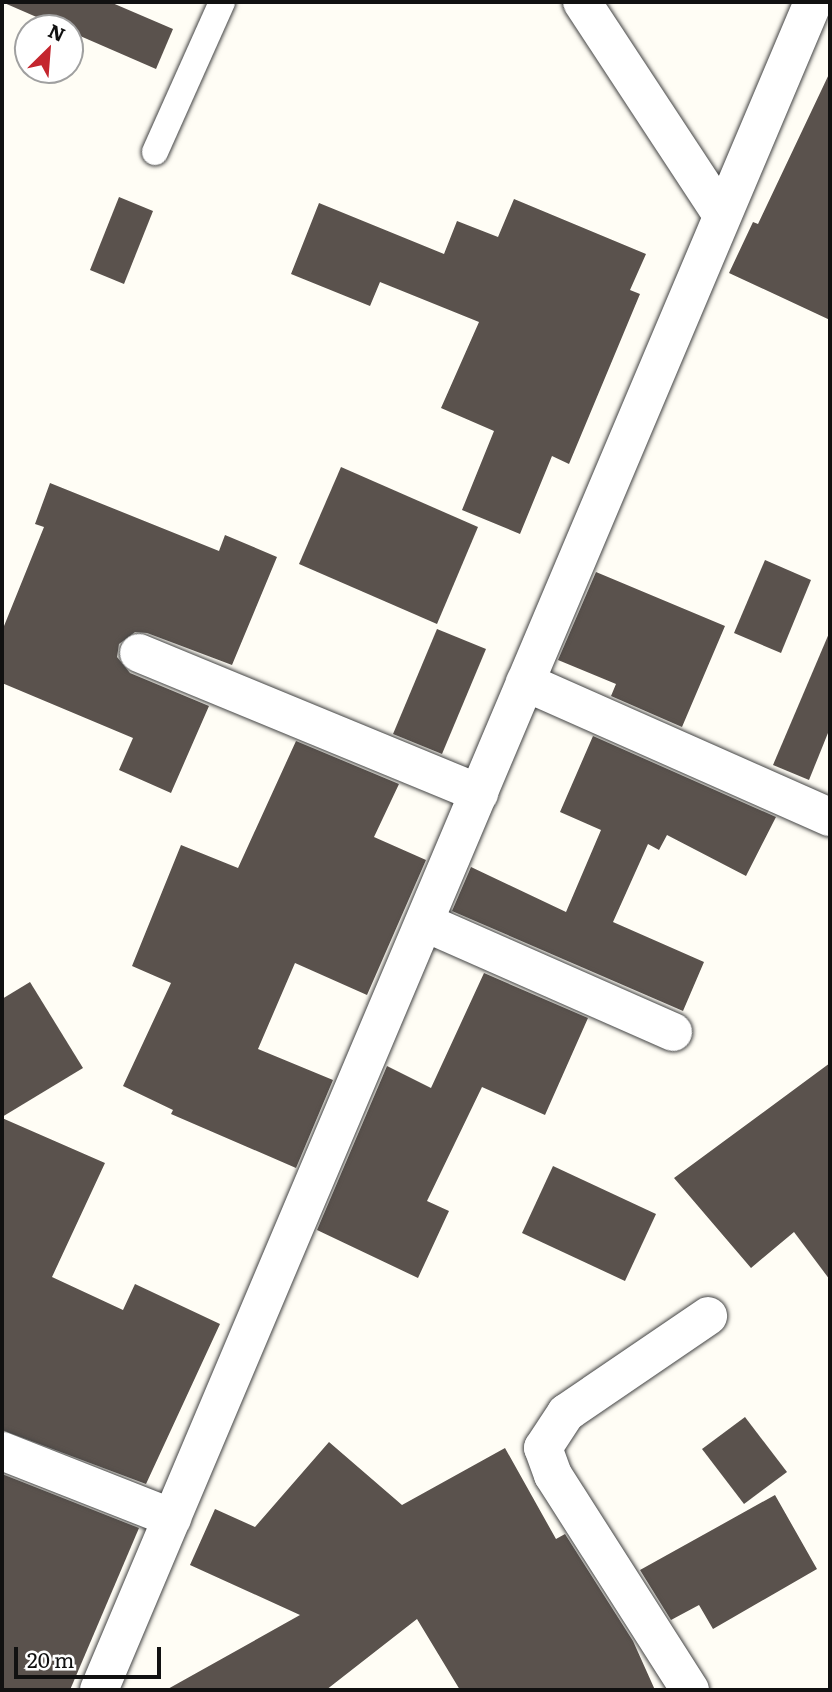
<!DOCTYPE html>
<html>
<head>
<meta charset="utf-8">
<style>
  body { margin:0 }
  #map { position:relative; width:832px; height:1692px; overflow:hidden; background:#fffdf5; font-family:Literata,serif }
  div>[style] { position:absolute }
  .building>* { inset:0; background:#5a524d }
  .roads { filter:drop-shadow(0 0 2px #444) drop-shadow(0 0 2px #444) }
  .service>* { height:26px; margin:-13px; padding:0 13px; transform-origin:13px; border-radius:13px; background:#fff }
  .minor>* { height:38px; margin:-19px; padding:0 19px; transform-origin:19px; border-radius:19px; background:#fff }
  span { translate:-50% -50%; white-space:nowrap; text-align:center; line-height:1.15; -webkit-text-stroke:7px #fff; paint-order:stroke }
  .frame { position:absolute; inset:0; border:4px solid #111; pointer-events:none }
  .north { position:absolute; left:14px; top:14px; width:70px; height:70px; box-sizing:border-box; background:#fff; border:2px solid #a0a0a0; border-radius:50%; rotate:25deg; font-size:19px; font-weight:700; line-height:28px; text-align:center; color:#111 }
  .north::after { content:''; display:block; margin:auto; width:24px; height:32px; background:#c4262e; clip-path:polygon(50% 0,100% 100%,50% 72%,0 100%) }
  .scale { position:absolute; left:14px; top:1647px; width:147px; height:32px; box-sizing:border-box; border:4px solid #111; border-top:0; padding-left:9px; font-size:21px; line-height:24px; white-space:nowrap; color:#111; -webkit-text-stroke:5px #fff; paint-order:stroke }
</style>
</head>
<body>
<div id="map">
  <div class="building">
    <div style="clip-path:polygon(2px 2px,110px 2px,173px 29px,156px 69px)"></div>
    <div style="clip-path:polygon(830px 72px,830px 320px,729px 273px,753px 222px,758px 224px)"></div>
    <div style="clip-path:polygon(119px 197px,153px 211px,124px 284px,90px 270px)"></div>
    <div style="clip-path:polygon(514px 199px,646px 254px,630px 290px,640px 294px,569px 464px,552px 456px,520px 534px,462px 510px,494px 431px,441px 408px,479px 322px,380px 282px,370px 306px,291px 274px,319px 203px,444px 254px,457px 221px,498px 237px)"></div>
    <div style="clip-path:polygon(341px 467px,478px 527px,437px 624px,299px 564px)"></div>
    <div style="clip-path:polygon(50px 483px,219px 551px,225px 535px,277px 557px,232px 665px,147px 633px,135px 632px,119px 644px,117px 657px,130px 673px,209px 706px,171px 793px,119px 770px,133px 738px,2px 683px,2px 631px,44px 527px,35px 524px)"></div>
    <div style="clip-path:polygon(765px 560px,811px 580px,781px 653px,734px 633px)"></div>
    <div style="clip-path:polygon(596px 572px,725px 626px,682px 727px,611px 696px,616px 684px,558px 660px)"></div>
    <div style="clip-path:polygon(437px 629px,486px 649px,442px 754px,393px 734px)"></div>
    <div style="clip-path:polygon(830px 631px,830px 728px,809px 780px,773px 765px)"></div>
    <div style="clip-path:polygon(593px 736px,776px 817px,746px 876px,667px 835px,659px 850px,648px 844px,613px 922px,704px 962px,683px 1011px,452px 911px,471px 867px,566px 912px,601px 830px,560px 812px)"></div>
    <div style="clip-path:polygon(296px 741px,399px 784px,374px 837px,426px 860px,367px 995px,295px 963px,258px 1049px,333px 1080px,296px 1168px,171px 1114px,173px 1110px,123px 1086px,171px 983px,132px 966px,181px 845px,238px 868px)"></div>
    <div style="clip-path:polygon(484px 973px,588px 1018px,545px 1115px,482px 1087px,427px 1201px,449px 1211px,418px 1278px,317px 1230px,387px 1066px,431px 1088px)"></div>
    <div style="clip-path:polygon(30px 982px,83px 1068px,2px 1117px,2px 999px)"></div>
    <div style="clip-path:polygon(830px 1063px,830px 1280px,794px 1232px,751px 1268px,674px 1178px)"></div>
    <div style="clip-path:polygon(2px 1118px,105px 1163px,52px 1277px,123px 1310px,135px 1284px,220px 1324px,146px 1484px,2px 1430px)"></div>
    <div style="clip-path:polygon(553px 1166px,656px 1214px,625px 1281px,522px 1233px)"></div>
    <div style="clip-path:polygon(745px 1417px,787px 1472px,744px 1504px,702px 1449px)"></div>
    <div style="clip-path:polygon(329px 1442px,402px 1505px,505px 1448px,556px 1539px,565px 1534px,633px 1641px,655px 1690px,460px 1690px,417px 1619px,326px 1690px,166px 1690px,300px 1615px,190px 1565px,215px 1509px,255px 1527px)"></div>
    <div style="clip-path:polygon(2px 1474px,139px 1528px,70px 1690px,2px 1690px)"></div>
    <div style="clip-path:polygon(775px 1495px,817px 1569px,713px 1629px,699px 1605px,671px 1620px,640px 1570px)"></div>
  </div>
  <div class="roads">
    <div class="service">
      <div style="left:155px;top:152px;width:164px;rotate:-65.9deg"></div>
    </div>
    <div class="minor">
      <div style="left:582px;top:2px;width:255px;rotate:56.7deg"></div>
      <div style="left:139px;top:653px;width:368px;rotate:22.4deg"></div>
      <div style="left:525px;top:682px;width:334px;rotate:23.9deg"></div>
      <div style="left:426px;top:923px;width:270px;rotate:23.8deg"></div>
      <div style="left:2px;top:1451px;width:183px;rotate:21.5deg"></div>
      <div style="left:99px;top:1690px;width:1833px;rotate:-67.07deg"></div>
      <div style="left:690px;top:1690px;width:255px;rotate:-122.5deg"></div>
      <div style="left:553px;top:1475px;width:29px;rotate:-110deg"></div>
      <div style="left:543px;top:1448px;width:42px;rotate:-56.7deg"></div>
      <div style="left:566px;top:1413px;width:172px;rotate:-34.3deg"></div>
    </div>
  </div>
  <div class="frame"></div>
  <div class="north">N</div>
  <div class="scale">20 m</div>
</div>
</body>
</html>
